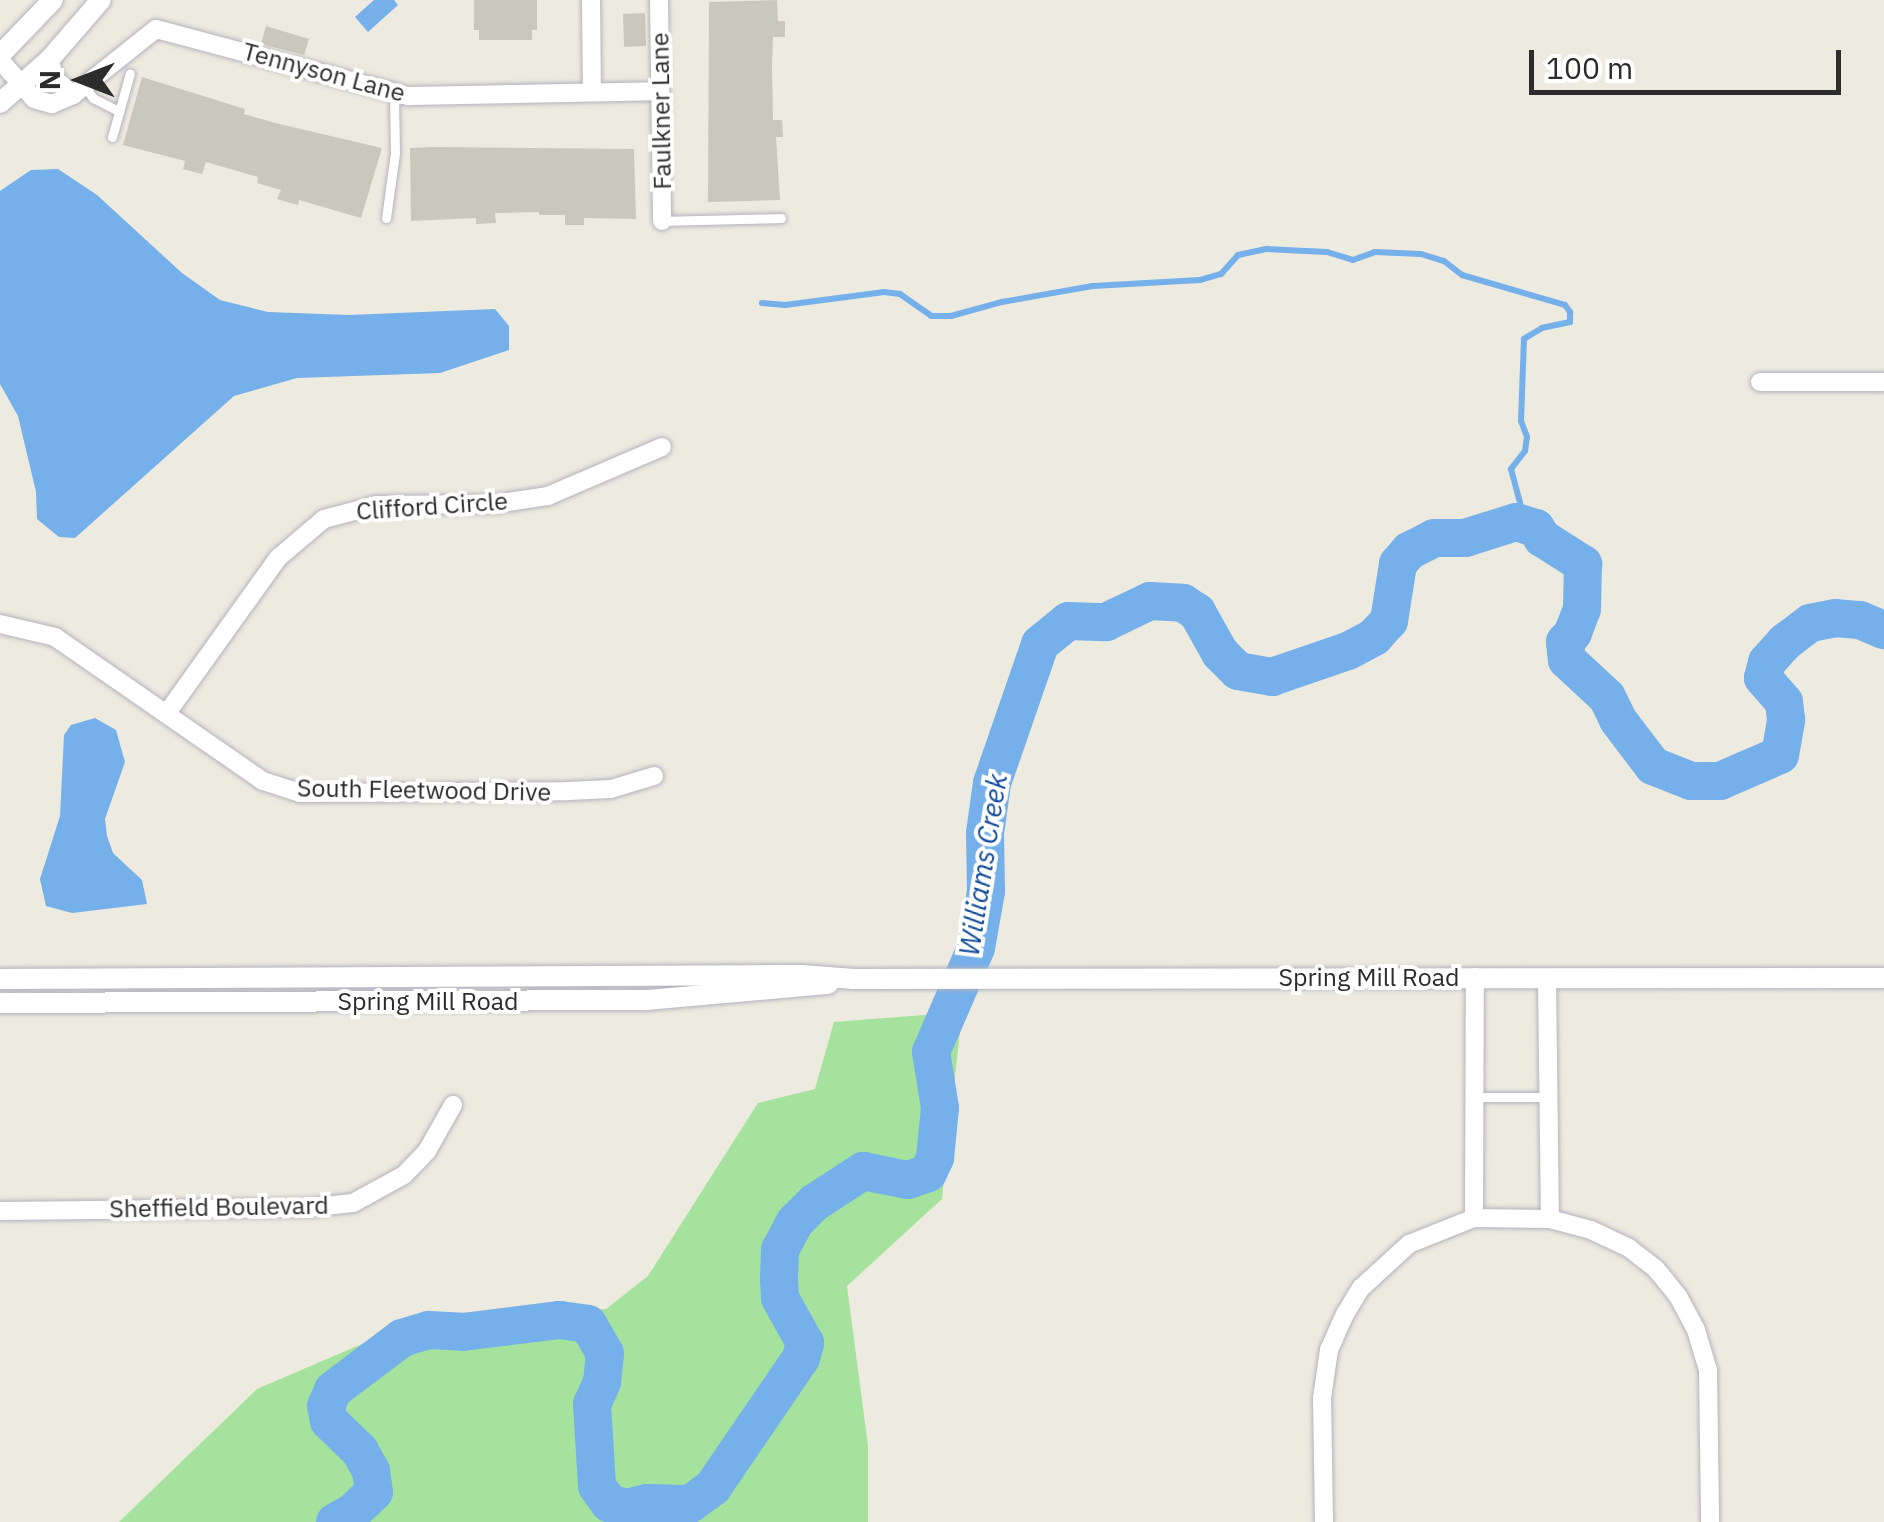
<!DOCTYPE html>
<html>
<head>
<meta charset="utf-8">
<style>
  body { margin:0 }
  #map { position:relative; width:1884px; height:1522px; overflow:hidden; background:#edeadf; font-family:"IBM Plex Sans",sans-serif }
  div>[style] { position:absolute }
  .green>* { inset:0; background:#a4e29d }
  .water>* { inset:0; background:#75b0eb }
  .stream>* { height:6px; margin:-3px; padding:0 3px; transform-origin:3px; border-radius:3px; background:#75b0eb }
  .river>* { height:38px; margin:-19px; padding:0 19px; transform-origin:19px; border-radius:19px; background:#75b0eb }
  .building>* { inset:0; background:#c9c8bd }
  .roads { filter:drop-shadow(0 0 2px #b2b2bf) drop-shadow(0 0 2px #b2b2bf) }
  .service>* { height:9px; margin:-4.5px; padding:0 4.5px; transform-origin:4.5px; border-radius:4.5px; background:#fff }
  .minor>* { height:18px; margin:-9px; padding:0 9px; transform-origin:9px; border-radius:9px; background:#fff }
  .tertiary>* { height:20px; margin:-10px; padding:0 10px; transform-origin:10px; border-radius:10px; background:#fff }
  span { translate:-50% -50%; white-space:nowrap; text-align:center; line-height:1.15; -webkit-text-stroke:8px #fff; paint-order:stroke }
  .street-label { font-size:25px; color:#2c2c2c }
  .water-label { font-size:28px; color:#124b9a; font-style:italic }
  .north { position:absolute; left:30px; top:30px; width:100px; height:100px; -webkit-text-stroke:8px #fff; paint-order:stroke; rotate:270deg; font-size:28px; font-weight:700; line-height:40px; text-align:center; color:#2c2c2c }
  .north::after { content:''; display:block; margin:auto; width:35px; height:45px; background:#2c2c2c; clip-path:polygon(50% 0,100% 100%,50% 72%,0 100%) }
  .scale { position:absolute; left:1529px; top:50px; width:312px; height:45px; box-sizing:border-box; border:5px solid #2c2c2c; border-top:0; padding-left:12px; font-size:30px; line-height:35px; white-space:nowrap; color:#2c2c2c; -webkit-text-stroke:8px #fff; paint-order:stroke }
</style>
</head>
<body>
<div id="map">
  <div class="green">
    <div style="clip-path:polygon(962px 1012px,942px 1199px,847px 1286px,868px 1446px,868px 1522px,119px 1522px,257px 1389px,425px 1317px,606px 1309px,648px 1276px,758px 1103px,815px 1089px,834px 1022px)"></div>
  </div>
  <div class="water">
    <div style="clip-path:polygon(374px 0,394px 0,398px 5px,368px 32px,355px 17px)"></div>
    <div style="clip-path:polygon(58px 169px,97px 195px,182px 273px,220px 300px,268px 312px,349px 315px,495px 309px,509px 326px,509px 350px,440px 373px,297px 378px,234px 396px,75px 538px,59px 537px,37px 519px,36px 492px,18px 416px,0 384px,0 191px,31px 170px)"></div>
    <div style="clip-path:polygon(95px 718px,116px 730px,125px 762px,105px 819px,107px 836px,113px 853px,142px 880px,147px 904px,72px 913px,46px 906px,40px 879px,60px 816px,64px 735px,71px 725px)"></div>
  </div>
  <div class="stream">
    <div style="left:762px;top:303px;width:23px;rotate:5deg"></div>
    <div style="left:785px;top:305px;width:100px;rotate:-7.5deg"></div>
    <div style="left:884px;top:292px;width:16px;rotate:7deg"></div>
    <div style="left:900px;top:294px;width:38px;rotate:35deg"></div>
    <div style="left:931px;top:316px;width:20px"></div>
    <div style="left:951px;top:316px;width:53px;rotate:-15.4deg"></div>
    <div style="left:1002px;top:302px;width:92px;rotate:-10deg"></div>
    <div style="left:1093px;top:286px;width:107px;rotate:-3.2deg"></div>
    <div style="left:1200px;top:280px;width:22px;rotate:-16deg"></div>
    <div style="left:1221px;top:274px;width:25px;rotate:-48deg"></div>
    <div style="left:1238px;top:255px;width:30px;rotate:-12deg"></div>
    <div style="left:1267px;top:249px;width:60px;rotate:2.9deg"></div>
    <div style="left:1327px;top:252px;width:27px;rotate:17deg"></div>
    <div style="left:1353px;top:260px;width:23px;rotate:-20deg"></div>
    <div style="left:1375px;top:252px;width:46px;rotate:2.5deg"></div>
    <div style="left:1421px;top:254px;width:24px;rotate:17deg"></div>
    <div style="left:1444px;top:261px;width:23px;rotate:38deg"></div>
    <div style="left:1462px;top:275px;width:107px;rotate:16.2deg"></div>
    <div style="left:1565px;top:305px;width:9px;rotate:54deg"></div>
    <div style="left:1570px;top:312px;width:10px;rotate:90deg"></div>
    <div style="left:1570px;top:322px;width:29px;rotate:168deg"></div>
    <div style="left:1542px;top:328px;width:21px;rotate:149deg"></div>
    <div style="left:1524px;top:339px;width:82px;rotate:92.1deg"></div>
    <div style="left:1521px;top:421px;width:17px;rotate:69deg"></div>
    <div style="left:1527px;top:437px;width:14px;rotate:98deg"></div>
    <div style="left:1525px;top:451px;width:23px;rotate:128deg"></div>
    <div style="left:1511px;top:469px;width:58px;rotate:75deg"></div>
  </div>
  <div class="river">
    <div style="left:335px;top:1522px;width:21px;rotate:-29deg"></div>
    <div style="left:353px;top:1512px;width:29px;rotate:-44deg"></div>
    <div style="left:374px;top:1492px;width:21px;rotate:-98deg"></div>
    <div style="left:371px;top:1471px;width:23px;rotate:-119deg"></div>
    <div style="left:360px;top:1451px;width:43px;rotate:-135.9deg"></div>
    <div style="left:329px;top:1421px;width:15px;rotate:-101deg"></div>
    <div style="left:326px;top:1406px;width:17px;rotate:-66deg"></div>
    <div style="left:333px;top:1390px;width:86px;rotate:-37deg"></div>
    <div style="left:402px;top:1338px;width:28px;rotate:-17deg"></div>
    <div style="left:429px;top:1330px;width:34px;rotate:3deg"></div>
    <div style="left:463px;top:1332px;width:98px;rotate:-7.1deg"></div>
    <div style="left:560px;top:1320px;width:28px;rotate:8deg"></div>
    <div style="left:588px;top:1324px;width:34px;rotate:60deg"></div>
    <div style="left:605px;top:1354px;width:28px;rotate:96deg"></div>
    <div style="left:602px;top:1382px;width:24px;rotate:114deg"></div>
    <div style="left:592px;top:1404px;width:82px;rotate:86.5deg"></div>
    <div style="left:597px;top:1486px;width:21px;rotate:55deg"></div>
    <div style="left:609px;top:1503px;width:19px;rotate:16deg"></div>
    <div style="left:627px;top:1508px;width:21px;rotate:-14deg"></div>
    <div style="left:647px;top:1503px;width:43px;rotate:1.3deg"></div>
    <div style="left:690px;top:1504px;width:29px;rotate:-36deg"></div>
    <div style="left:713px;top:1487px;width:156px;rotate:-55.7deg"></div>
    <div style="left:801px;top:1358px;width:16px;rotate:-75deg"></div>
    <div style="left:805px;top:1343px;width:51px;rotate:-119.1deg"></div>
    <div style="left:780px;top:1298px;width:20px;rotate:-93deg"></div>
    <div style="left:779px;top:1278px;width:28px;rotate:-88deg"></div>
    <div style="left:780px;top:1250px;width:32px;rotate:-62deg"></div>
    <div style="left:795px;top:1222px;width:27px;rotate:-45deg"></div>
    <div style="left:814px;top:1203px;width:59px;rotate:-33.1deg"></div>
    <div style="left:863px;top:1171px;width:46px;rotate:11.3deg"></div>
    <div style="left:908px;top:1180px;width:21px;rotate:-19deg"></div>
    <div style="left:928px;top:1173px;width:17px;rotate:-65deg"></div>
    <div style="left:935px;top:1158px;width:50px;rotate:-84.3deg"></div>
    <div style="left:940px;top:1108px;width:57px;rotate:-99.1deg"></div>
    <div style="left:931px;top:1052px;width:113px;rotate:-66.6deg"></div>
    <div style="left:976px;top:948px;width:58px;rotate:-80deg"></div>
    <div style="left:986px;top:891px;width:58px;rotate:-91deg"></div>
    <div style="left:985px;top:833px;width:50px;rotate:-82deg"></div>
    <div style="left:992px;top:783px;width:147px;rotate:-70.9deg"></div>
    <div style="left:1040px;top:644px;width:36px;rotate:-39deg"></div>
    <div style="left:1068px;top:621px;width:38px;rotate:2deg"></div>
    <div style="left:1106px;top:622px;width:49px;rotate:-25.5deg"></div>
    <div style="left:1150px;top:601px;width:33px;rotate:3deg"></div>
    <div style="left:1183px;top:603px;width:17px;rotate:33deg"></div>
    <div style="left:1197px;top:612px;width:47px;rotate:60.7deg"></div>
    <div style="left:1220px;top:653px;width:25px;rotate:45deg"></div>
    <div style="left:1238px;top:671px;width:35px;rotate:10deg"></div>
    <div style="left:1272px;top:677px;width:80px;rotate:-18.9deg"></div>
    <div style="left:1348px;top:651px;width:30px;rotate:-28deg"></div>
    <div style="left:1374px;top:637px;width:22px;rotate:-47deg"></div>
    <div style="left:1389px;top:621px;width:58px;rotate:-81deg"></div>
    <div style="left:1398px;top:564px;width:17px;rotate:-50deg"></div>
    <div style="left:1409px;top:551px;width:28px;rotate:-27deg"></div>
    <div style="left:1434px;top:538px;width:31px"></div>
    <div style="left:1465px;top:538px;width:53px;rotate:-17.4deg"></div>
    <div style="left:1516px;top:522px;width:21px;rotate:17deg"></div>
    <div style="left:1536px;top:528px;width:12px;rotate:59deg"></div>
    <div style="left:1542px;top:538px;width:49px;rotate:32.4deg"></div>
    <div style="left:1583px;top:564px;width:45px;rotate:91.3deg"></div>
    <div style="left:1582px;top:609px;width:26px;rotate:111deg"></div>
    <div style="left:1573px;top:633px;width:12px;rotate:132deg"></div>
    <div style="left:1565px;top:642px;width:18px;rotate:84deg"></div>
    <div style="left:1567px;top:660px;width:54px;rotate:42.8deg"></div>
    <div style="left:1607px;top:697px;width:25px;rotate:64deg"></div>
    <div style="left:1618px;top:720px;width:58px;rotate:52.7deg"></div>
    <div style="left:1653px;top:766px;width:41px;rotate:21.5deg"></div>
    <div style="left:1691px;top:781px;width:29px"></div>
    <div style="left:1720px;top:781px;width:65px;rotate:-23.4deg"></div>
    <div style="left:1780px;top:755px;width:36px;rotate:-80deg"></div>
    <div style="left:1786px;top:720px;width:18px;rotate:-96deg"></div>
    <div style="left:1784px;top:702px;width:32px;rotate:-131deg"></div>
    <div style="left:1763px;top:678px;width:16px;rotate:-76deg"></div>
    <div style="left:1767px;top:662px;width:27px;rotate:-48deg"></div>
    <div style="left:1785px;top:642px;width:31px;rotate:-37deg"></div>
    <div style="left:1810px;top:623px;width:25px;rotate:-11deg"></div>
    <div style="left:1835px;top:618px;width:25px;rotate:5deg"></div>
    <div style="left:1860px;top:620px;width:26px;rotate:23deg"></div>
  </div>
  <div class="building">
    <div style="clip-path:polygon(474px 0,537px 0,537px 30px,532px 30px,532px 40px,479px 40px,479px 30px,474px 30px)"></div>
    <div style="clip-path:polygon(777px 0,778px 21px,785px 21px,785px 37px,773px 37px,772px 64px,773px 120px,782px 120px,783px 137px,776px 137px,780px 200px,708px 202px,709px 2px)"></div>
    <div style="clip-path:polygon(645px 13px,646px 46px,624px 47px,623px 14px)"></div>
    <div style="clip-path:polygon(266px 26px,309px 39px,304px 55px,261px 44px)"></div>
    <div style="clip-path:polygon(142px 77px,245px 109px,244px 114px,275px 123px,382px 148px,361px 218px,299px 200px,298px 205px,277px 199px,281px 190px,257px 183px,258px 177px,206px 162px,202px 174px,183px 169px,185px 161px,123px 145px)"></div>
    <div style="clip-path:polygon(434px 147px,634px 149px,636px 219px,584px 218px,584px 225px,565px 225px,565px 215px,539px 215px,539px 212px,495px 213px,496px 223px,476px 224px,476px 218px,411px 221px,410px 148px)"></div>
  </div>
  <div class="roads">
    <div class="service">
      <div style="left:84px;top:86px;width:15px;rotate:53deg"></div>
      <div style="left:93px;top:98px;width:29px;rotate:27deg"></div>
      <div style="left:112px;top:137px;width:66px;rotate:-74.3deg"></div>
      <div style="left:386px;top:218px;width:66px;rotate:-82.1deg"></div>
      <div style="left:395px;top:153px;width:59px;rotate:-91deg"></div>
      <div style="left:662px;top:221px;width:119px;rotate:-1.4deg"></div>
      <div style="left:1474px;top:1097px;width:75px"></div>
    </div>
    <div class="minor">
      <div style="left:591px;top:0;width:92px;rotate:89.4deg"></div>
      <div style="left:659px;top:0;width:221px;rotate:89.2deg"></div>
      <div style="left:0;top:60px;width:52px;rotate:48.9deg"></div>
      <div style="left:34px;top:99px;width:19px;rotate:16deg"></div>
      <div style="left:52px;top:104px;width:23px;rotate:-23deg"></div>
      <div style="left:73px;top:95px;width:106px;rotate:-38.5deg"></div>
      <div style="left:156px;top:29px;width:261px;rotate:14.9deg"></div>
      <div style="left:408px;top:96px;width:252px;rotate:-1.1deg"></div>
      <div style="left:49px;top:60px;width:21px;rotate:71deg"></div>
      <div style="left:56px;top:80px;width:23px;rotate:41deg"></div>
      <div style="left:1760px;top:382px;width:124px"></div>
      <div style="left:0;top:624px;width:57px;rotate:13.3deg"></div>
      <div style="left:55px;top:637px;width:253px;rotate:34.7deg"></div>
      <div style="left:263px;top:781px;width:39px;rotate:18deg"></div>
      <div style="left:300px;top:793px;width:268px;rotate:-0.4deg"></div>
      <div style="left:568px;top:791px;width:43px;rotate:-2.7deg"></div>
      <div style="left:611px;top:789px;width:45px;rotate:-16.8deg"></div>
      <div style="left:167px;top:713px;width:191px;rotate:-54.4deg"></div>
      <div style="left:278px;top:558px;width:60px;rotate:-40.3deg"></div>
      <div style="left:324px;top:519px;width:55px;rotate:-14.8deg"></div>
      <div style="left:377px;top:505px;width:118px;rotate:-0.5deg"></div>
      <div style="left:495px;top:504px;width:54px;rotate:-8.6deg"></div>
      <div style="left:548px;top:496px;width:124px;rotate:-23.3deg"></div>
      <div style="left:1547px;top:978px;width:241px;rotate:89.3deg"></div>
      <div style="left:0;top:1211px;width:306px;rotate:-0.6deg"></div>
      <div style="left:306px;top:1208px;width:47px;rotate:-6.1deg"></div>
      <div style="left:353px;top:1203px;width:58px;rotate:-28.8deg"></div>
      <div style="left:404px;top:1175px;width:33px;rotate:-46deg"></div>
      <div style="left:427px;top:1151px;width:53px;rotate:-60.5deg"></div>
      <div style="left:1474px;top:1218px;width:241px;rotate:-89.8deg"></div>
      <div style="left:1324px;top:1522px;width:124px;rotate:-90.9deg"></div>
      <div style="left:1322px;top:1398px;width:49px;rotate:-81.7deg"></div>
      <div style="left:1329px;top:1350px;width:37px;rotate:-66deg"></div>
      <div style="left:1344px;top:1316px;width:33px;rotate:-59deg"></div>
      <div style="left:1361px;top:1288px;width:65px;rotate:-42.5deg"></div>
      <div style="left:1409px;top:1244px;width:70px;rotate:-21.8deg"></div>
      <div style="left:1474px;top:1218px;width:76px;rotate:0.8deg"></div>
      <div style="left:1550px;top:1219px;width:42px;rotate:15deg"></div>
      <div style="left:1591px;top:1230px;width:42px;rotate:25.3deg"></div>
      <div style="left:1629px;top:1248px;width:34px;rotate:38deg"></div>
      <div style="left:1656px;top:1269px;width:35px;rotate:51deg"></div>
      <div style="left:1678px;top:1296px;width:38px;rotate:62deg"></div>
      <div style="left:1696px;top:1330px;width:42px;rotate:73.3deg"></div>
      <div style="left:1708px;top:1370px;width:152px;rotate:89.2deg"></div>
    </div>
    <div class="tertiary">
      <div style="left:0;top:55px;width:76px;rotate:-46.1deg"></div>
      <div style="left:0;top:103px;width:65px;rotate:-41.3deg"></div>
      <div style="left:49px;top:60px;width:79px;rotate:-49.1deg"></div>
      <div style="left:0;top:979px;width:802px;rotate:-0.29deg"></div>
      <div style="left:802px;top:975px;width:52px;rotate:4.4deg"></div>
      <div style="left:854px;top:979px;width:1030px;rotate:-0.06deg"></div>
      <div style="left:0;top:1003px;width:647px;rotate:-0.27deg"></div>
      <div style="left:647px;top:1000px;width:182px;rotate:-5.1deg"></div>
    </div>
  </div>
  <div class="street-label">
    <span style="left:324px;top:72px;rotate:15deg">Tennyson Lane</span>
    <span style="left:661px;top:111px;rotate:-91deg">Faulkner Lane</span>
    <span style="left:432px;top:506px;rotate:-4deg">Clifford Circle</span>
    <span style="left:424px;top:790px;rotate:1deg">South Fleetwood Drive</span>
    <span style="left:1369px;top:977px">Spring Mill Road</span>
    <span style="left:428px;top:1001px">Spring Mill Road</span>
    <span style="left:219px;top:1207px;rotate:-1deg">Sheffield Boulevard</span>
  </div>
  <div class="water-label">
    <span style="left:983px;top:865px;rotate:-81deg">Williams Creek</span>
  </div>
  <div class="north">N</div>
  <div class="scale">100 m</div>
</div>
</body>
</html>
